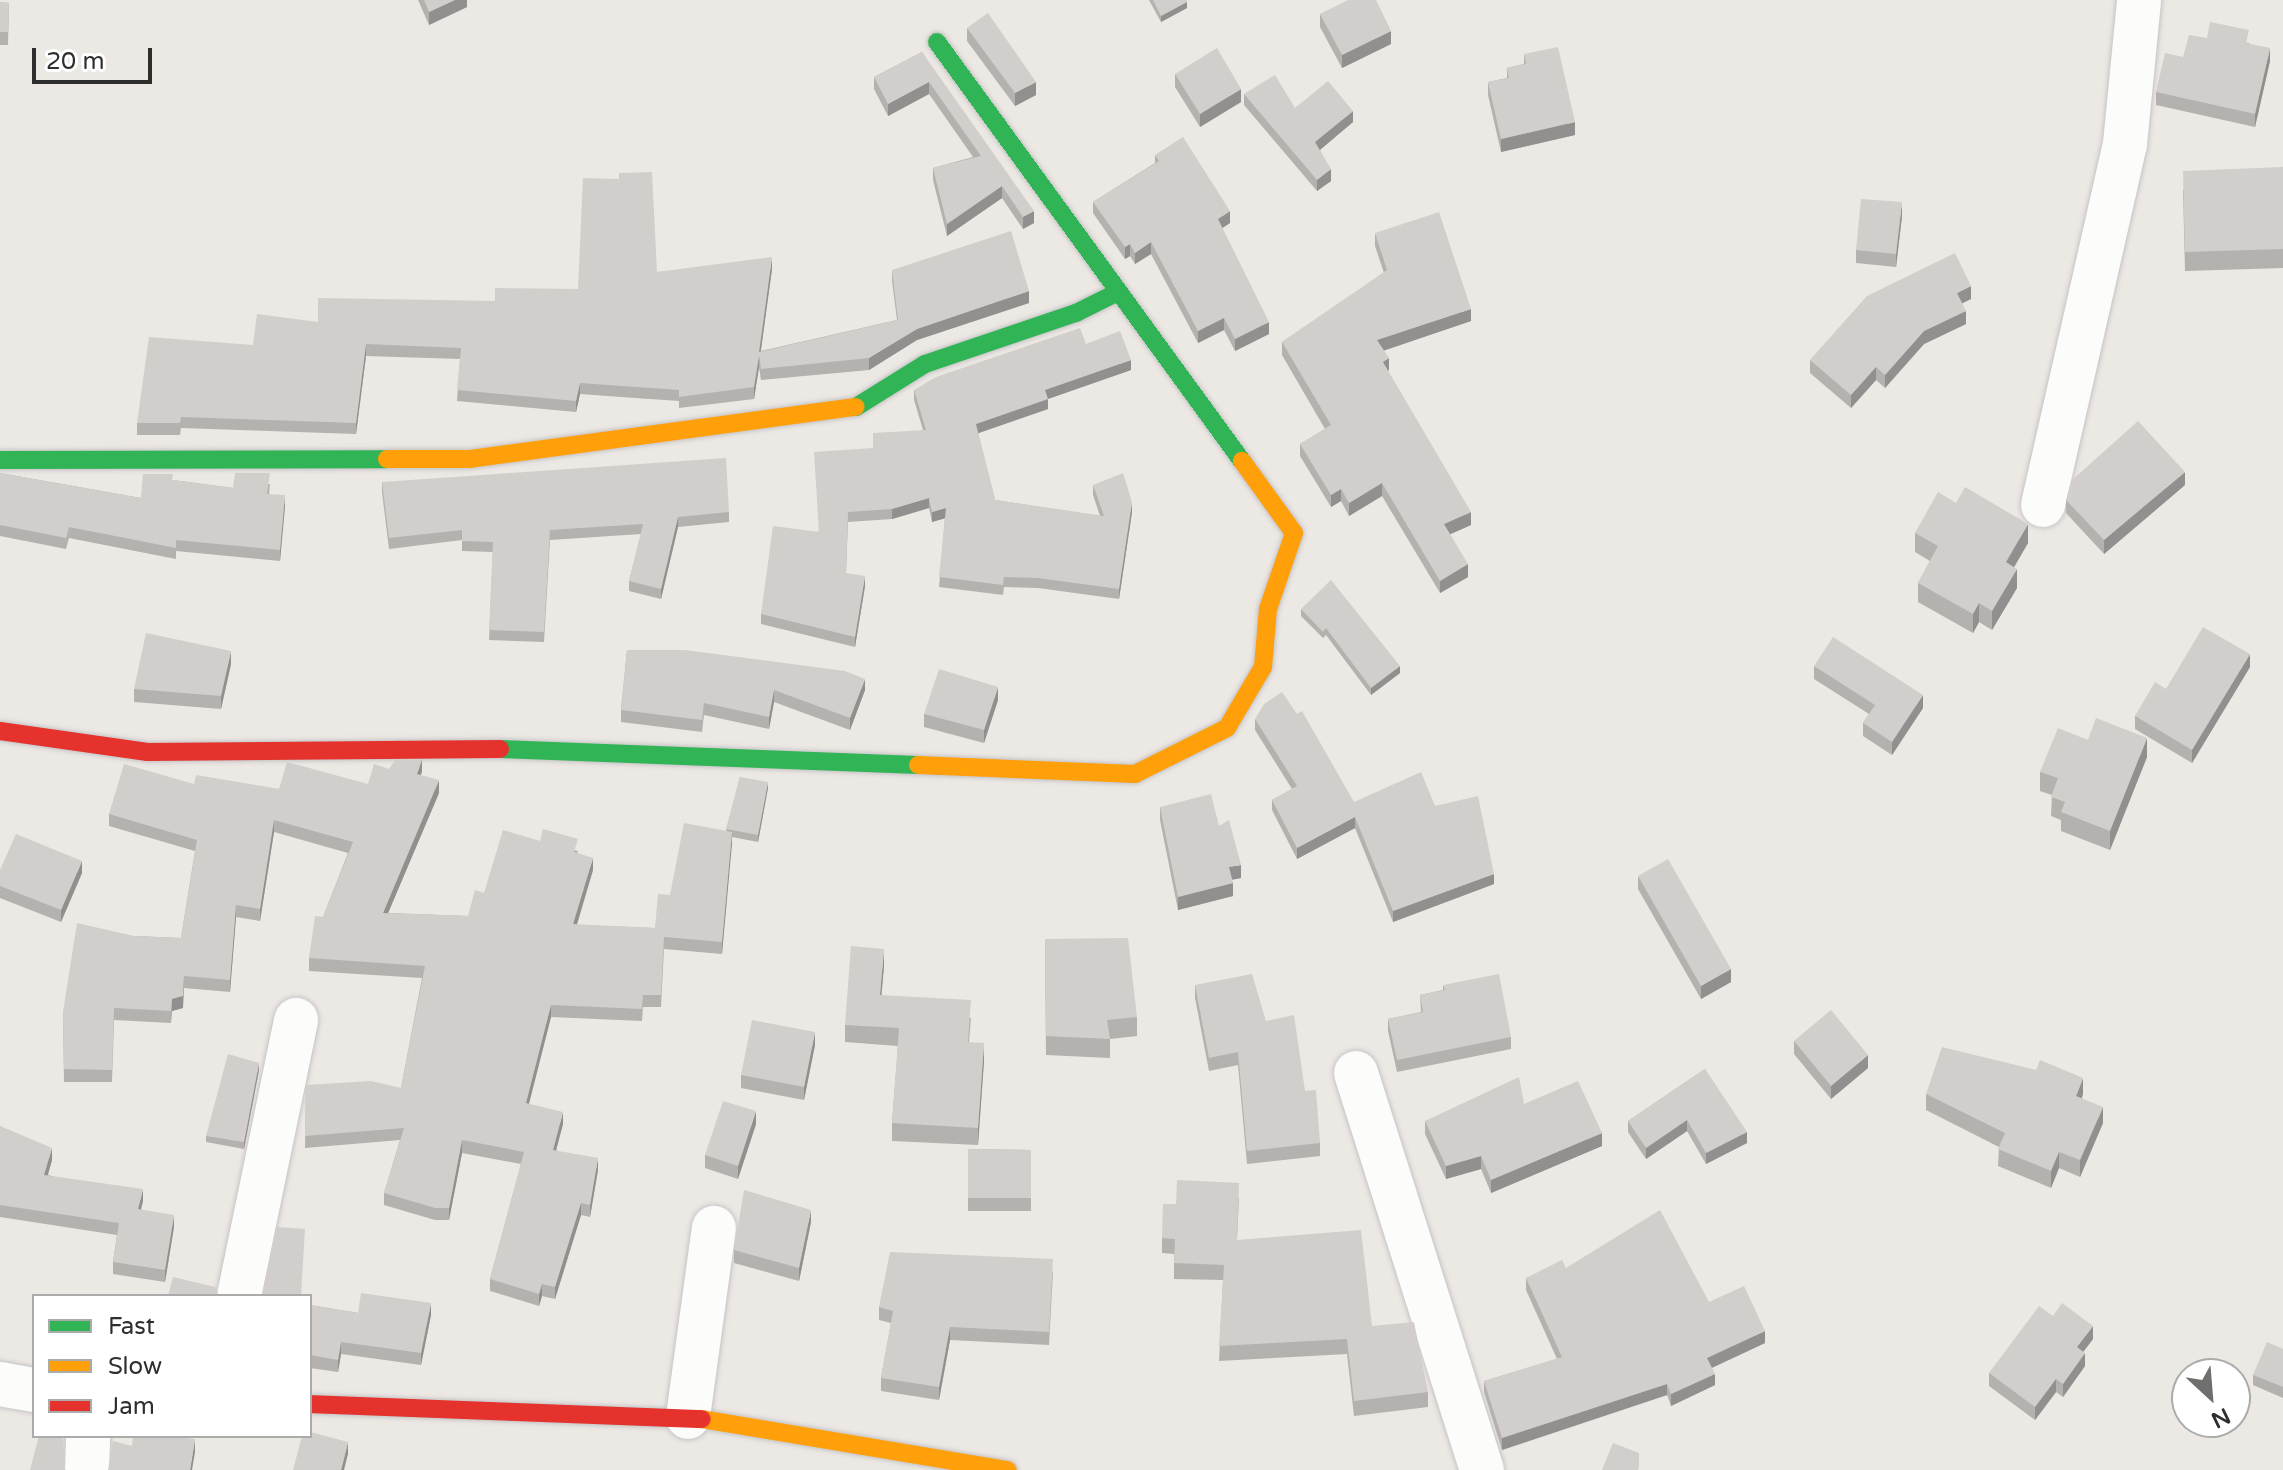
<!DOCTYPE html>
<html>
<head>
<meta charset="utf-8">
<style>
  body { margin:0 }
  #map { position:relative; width:2283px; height:1470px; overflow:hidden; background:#ece8e4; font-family:"Varela Round",sans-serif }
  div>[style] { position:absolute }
  .roads { filter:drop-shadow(0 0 2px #c5c4c5) drop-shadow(0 0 2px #c5c4c5) }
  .street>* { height:44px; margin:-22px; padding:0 22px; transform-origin:22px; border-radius:22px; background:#fcfcfb }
  .fast>* { height:18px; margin:-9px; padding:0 9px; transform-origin:9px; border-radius:9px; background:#30b455 }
  .slow>* { height:18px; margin:-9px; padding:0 9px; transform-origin:9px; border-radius:9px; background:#ff9f0a }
  .jam>* { height:18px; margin:-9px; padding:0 9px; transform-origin:9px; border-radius:9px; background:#e5322d }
  .wall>* { inset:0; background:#b4b1af }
  .shaded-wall>* { inset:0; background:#92908e }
  .building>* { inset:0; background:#d1cecb }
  span { translate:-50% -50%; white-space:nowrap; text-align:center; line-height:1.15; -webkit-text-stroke:6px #fff; paint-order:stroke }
  .legend { position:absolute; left:32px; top:1294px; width:280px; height:144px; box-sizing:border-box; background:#fff; border:2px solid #ababab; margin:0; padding:10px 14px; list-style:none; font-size:24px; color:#2e2e2e }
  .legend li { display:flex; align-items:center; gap:16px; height:40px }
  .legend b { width:40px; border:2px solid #ababab }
  .north { position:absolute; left:2171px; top:1358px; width:80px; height:80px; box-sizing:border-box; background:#fff; border:2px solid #ababab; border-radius:50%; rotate:154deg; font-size:22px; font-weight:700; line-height:32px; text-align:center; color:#2e2e2e }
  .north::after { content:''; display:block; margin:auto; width:28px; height:36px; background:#706f6e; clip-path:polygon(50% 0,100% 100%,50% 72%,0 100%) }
  .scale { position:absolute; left:32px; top:48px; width:120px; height:36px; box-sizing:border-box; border:4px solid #2e2e2e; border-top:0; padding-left:10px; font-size:24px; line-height:28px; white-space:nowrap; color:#2e2e2e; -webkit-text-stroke:6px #fff; paint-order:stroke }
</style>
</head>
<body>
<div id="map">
  <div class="roads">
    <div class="street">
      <div style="left:2043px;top:505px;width:370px;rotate:-77.2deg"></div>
      <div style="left:2125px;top:144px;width:145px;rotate:-84.4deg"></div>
      <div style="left:1356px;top:1073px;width:417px;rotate:72.4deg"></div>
      <div style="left:239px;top:1296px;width:282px;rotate:-78.3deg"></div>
      <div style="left:0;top:1384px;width:35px;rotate:10deg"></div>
      <div style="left:688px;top:1417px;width:191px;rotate:-82.2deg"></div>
      <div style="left:87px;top:1470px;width:34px;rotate:-88deg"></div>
    </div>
    <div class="fast">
      <div style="left:937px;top:42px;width:518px;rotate:53.95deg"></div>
      <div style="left:856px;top:407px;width:81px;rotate:-31.9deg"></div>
      <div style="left:925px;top:364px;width:159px;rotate:-18.7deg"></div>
      <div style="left:1076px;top:313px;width:47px;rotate:-26.6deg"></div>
      <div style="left:0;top:460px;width:387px;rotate:-0.1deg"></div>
      <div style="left:500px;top:749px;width:418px;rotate:2.2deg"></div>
    </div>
    <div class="slow">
      <div style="left:387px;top:459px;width:83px"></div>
      <div style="left:470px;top:459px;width:389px;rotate:-7.7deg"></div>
      <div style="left:918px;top:765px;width:217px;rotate:2.4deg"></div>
      <div style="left:1135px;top:774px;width:103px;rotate:-26.6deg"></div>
      <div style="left:1227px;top:728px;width:71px;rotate:-59.5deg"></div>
      <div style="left:1263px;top:667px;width:58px;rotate:-85.1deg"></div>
      <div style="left:1268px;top:609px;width:80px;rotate:-71.1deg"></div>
      <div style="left:1294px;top:533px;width:89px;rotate:-125.8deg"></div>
      <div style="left:702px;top:1419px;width:310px;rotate:9.5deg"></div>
    </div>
    <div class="jam">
      <div style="left:0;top:731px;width:149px;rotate:8.1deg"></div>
      <div style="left:148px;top:752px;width:352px;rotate:-0.5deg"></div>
      <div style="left:310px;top:1404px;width:392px;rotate:2.2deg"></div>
    </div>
  </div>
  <div class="wall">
    <div style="clip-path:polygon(418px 0,467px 0,467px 7px,429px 25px)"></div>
    <div style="clip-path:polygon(1149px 0,1187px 0,1187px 8px,1161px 22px)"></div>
    <div style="clip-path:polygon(0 2px,9px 3px,8px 45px,0 45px)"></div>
    <div style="clip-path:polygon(1320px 14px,1391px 44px,1342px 68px,1320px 27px)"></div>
    <div style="clip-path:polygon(967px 28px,1036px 95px,1015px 106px,967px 41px)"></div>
    <div style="clip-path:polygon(2207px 38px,2249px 43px,2270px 61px,2255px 127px,2156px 105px,2156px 92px,2183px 57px)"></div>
    <div style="clip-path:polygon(922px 52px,1034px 223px,1023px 229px,1002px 198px,947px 236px,933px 180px,933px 168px,973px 157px,929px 94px,888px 116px,874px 89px,874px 77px)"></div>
    <div style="clip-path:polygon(1524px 54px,1575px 135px,1501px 152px,1488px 95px,1488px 82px,1507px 78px,1507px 68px,1524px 64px)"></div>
    <div style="clip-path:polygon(1175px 74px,1241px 102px,1200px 127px,1175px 87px)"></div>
    <div style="clip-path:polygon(1244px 94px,1295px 108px,1353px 122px,1320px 150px,1331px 181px,1317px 191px,1244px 105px)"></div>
    <div style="clip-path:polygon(1155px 155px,1230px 223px,1222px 228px,1269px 334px,1235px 351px,1224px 330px,1198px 343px,1151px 254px,1135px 264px,1130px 256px,1125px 259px,1093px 213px,1093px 202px,1155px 163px)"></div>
    <div style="clip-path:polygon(2283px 167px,2283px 268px,2185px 271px,2183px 190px)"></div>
    <div style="clip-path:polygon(1902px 216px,1896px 267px,1856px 263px,1856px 250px)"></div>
    <div style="clip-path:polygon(1375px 233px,1471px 321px,1384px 350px,1388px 371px,1471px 525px,1450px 534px,1468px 577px,1440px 593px,1382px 496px,1349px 516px,1341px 501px,1331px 507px,1300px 456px,1300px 444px,1325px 429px,1282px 355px,1282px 342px,1384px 273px,1375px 246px)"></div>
    <div style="clip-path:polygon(772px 269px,761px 351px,897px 320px,892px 281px,892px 270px,1029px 303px,917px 340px,869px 370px,761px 380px,759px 367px,754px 399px,679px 408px,679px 401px,580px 394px,576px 412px,457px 401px,460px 359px,366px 356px,356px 434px,181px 428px,180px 435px,137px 435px,137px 423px,253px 345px,318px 322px,495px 301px,578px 289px,657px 272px)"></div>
    <div style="clip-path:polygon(1971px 299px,1962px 303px,1966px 324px,1924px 344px,1885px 388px,1876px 380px,1851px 408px,1810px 373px,1810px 360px)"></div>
    <div style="clip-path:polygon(1086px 344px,1131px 370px,1048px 399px,1048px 409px,978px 433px,995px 500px,1100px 516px,1093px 495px,1093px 485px,1132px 512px,1119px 599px,1038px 588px,1004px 587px,1003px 595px,939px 587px,945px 518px,932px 522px,929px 508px,892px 519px,848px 522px,846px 573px,865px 586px,855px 647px,761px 624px,761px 614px,818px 532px,873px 448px,923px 430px,914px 400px,914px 390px)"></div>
    <div style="clip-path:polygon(0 473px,141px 498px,173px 480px,233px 488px,270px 484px,269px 494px,285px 506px,280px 561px,176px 551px,176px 559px,69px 538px,66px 549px,0 536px)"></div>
    <div style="clip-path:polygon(382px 482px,729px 512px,729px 522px,678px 527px,661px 599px,629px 591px,629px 581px,641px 534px,550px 540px,544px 642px,489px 640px,493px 552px,462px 551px,462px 540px,389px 549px,382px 492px)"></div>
    <div style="clip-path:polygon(2185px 485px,2104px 554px,2066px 513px,2066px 500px)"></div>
    <div style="clip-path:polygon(1956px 503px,2028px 543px,2014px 567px,2017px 588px,1992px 630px,1979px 622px,1973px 633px,1918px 602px,1918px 583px,1930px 561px,1915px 552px,1915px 533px)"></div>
    <div style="clip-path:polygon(1301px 609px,1400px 673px,1371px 695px,1326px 635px,1323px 638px,1301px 616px)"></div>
    <div style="clip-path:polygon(627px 650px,865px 690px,850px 730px,774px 702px,769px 729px,704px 715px,702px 732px,621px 722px,621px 710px)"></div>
    <div style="clip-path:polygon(231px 664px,221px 709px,134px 702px,134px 689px)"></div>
    <div style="clip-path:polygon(1814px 666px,1923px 708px,1892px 755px,1863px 736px,1863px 723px,1869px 714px,1814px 679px)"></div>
    <div style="clip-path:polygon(2250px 667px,2192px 763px,2135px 729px,2135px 716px,2166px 689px)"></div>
    <div style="clip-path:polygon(998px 700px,984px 743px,924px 727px,924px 714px)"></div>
    <div style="clip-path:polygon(1255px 719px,1354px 802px,1435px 806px,1494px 884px,1393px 922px,1355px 828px,1297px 859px,1272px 810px,1272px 800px,1292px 789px,1255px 730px)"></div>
    <div style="clip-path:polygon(2088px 740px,2147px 757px,2110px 850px,2061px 831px,2061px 820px,2051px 816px,2052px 795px,2040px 791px,2040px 772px)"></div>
    <div style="clip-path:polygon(389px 769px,422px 771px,421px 775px,439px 793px,388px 913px,468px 916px,484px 893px,540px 841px,578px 851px,577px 853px,593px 870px,577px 925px,655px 928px,670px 895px,726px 831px,740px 777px,768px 788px,758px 842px,732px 837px,722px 954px,664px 949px,661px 1007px,643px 1007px,642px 1021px,551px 1017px,529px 1104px,563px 1124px,556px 1150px,598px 1170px,590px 1217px,581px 1215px,555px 1299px,542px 1296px,539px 1306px,490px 1291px,490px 1279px,521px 1164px,462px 1153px,449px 1220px,435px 1220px,384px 1205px,384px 1193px,400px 1140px,305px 1148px,306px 1085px,401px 1088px,422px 978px,309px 971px,309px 958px,323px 917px,348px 853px,274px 832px,260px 921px,236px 917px,230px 992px,184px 988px,183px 1008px,172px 1011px,171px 1023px,114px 1020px,112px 1082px,64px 1082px,63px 1012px,134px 936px,181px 938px,195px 851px,109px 826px,109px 814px,194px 784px,279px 789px,368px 784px)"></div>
    <div style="clip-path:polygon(1160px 807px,1219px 826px,1241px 878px,1232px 880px,1233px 896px,1178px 910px,1160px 820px)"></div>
    <div style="clip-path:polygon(0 870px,82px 873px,61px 922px,0 898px)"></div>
    <div style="clip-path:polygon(1638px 876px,1731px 982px,1701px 999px,1638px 889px)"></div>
    <div style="clip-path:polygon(1045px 939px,1137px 1017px,1137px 1036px,1110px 1039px,1110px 1058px,1046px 1055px)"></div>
    <div style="clip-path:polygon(884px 966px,881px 995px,971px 1018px,969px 1042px,984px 1061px,978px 1145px,892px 1141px,892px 1123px,898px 1046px,845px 1042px,845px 1025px)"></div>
    <div style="clip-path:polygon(1195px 985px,1266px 1021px,1305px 1091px,1320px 1143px,1320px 1156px,1247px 1164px,1238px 1065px,1209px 1071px,1195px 998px)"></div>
    <div style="clip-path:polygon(1443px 985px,1511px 1037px,1511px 1049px,1397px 1072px,1388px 1031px,1388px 1019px,1421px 1012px,1420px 995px,1443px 990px)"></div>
    <div style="clip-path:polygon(1794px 1041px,1868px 1068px,1831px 1099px,1794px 1054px)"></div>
    <div style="clip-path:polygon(815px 1045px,804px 1100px,741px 1088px,741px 1075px)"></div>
    <div style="clip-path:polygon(1705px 1069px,1747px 1143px,1706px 1164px,1687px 1131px,1646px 1159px,1628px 1132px,1628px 1121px)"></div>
    <div style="clip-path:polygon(259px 1070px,244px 1149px,206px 1142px,206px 1136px)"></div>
    <div style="clip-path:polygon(1926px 1094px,2083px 1094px,2082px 1098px,2103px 1123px,2080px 1177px,2059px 1168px,2051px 1188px,1998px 1166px,1999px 1147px,1926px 1110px)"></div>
    <div style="clip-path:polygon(1524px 1104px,1602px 1146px,1491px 1193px,1481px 1169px,1446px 1179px,1425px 1134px,1425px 1121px)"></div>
    <div style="clip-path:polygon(756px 1124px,738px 1179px,705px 1168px,705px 1155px)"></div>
    <div style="clip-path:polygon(0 1126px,52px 1160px,48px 1175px,143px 1201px,141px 1209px,174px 1227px,165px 1282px,113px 1274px,113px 1262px,117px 1235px,0 1217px)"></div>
    <div style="clip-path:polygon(968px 1149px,1031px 1150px,1031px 1211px,968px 1211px)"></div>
    <div style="clip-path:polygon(1239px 1198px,1237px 1240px,1372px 1326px,1428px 1392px,1428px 1407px,1354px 1416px,1347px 1354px,1219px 1361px,1223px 1280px,1174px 1279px,1174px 1254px,1162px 1253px,1162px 1238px,1176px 1204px)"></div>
    <div style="clip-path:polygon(811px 1222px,799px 1281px,734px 1263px,734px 1250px)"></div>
    <div style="clip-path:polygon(1566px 1268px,1709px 1302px,1765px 1343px,1712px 1368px,1715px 1385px,1671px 1406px,1667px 1395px,1502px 1450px,1484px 1392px,1484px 1381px,1557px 1359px,1526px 1290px,1526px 1278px)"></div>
    <div style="clip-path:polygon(1053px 1272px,1049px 1345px,950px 1340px,939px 1400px,881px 1391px,881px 1378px,891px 1323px,879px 1320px,879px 1307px)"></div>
    <div style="clip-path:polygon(310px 1305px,358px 1313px,431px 1315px,421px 1365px,341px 1354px,338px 1372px,310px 1368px)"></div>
    <div style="clip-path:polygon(2053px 1316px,2093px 1339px,2083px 1352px,2085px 1366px,2063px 1397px,2056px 1392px,2035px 1420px,1989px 1386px,1989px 1373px)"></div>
    <div style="clip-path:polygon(2283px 1349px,2283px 1398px,2253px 1385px,2253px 1375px)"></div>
  </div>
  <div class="shaded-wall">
    <div style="clip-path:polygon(455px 0,467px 0,467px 7px,429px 25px,429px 12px)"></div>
    <div style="clip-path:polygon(1187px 2px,1187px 8px,1161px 22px,1161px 16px)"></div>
    <div style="clip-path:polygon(1391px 31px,1391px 44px,1342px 68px,1342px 55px)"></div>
    <div style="clip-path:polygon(2270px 48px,2270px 61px,2255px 127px,2255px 114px)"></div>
    <div style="clip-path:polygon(929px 82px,929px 94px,888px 116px,888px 104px)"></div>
    <div style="clip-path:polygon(1036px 82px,1036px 95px,1015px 106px,1015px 93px)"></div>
    <div style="clip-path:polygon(1241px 89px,1241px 102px,1200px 127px,1200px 114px)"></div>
    <div style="clip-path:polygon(1353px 111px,1353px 122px,1315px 154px,1315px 142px)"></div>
    <div style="clip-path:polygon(1575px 122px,1575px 135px,1501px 152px,1501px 139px)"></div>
    <div style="clip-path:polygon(1331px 169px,1331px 181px,1317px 191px,1317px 180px)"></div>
    <div style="clip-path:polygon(1002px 186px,1002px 198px,947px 236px,947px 224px)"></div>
    <div style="clip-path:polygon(1902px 202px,1902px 216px,1896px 267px,1896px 254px)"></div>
    <div style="clip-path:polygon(1034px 211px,1034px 223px,1023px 229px,1023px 217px)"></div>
    <div style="clip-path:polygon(1230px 211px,1230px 223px,1218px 231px,1218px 219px)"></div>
    <div style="clip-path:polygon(1151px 242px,1151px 254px,1135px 264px,1135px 253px)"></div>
    <div style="clip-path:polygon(1130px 244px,1130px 256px,1125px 259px,1125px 247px)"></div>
    <div style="clip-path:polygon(772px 257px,772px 269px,759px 363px,759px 352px)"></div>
    <div style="clip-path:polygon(1971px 286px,1971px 299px,1957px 306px,1957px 293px)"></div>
    <div style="clip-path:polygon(1029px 291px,1029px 303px,917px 340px,869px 370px,869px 358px,917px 329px)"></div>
    <div style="clip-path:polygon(1471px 309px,1471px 321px,1377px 353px,1377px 340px)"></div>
    <div style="clip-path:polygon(1966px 311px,1966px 324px,1924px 344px,1885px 388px,1885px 375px,1924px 331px)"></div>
    <div style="clip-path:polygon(1224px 318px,1224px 330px,1198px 343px,1198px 331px)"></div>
    <div style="clip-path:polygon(1269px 322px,1269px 334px,1235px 351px,1235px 339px)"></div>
    <div style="clip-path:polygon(366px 344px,366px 356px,356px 434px,356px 423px)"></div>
    <div style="clip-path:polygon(759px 356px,759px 367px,754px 399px,754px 387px)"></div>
    <div style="clip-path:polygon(1389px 358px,1389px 370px,1383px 375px,1383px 362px)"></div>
    <div style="clip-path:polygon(1131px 360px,1131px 370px,1045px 400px,1045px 390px)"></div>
    <div style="clip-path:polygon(1876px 367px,1876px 380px,1851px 408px,1851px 395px)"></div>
    <div style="clip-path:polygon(580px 383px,580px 394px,576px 412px,576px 401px)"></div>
    <div style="clip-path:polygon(1048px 399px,1048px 409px,976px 434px,976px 424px)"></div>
    <div style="clip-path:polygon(2185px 472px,2185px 485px,2104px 554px,2104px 540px)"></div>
    <div style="clip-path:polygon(1382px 483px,1382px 496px,1349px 516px,1349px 503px)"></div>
    <div style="clip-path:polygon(1341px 489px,1341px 501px,1331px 507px,1331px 495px)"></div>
    <div style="clip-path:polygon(285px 495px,285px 506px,280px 561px,280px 550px)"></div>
    <div style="clip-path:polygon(929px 498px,929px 508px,892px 519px,892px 509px)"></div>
    <div style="clip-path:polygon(1132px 502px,1132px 512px,1119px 599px,1119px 589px)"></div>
    <div style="clip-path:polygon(946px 508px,946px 518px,932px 522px,932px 512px)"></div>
    <div style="clip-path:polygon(1471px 512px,1471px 525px,1444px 537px,1444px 524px)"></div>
    <div style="clip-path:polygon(678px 517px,678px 527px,661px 599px,661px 589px)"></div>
    <div style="clip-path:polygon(2028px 524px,2028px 543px,2006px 581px,2006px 562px)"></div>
    <div style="clip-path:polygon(1468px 564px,1468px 577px,1440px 593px,1440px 581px)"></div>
    <div style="clip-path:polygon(2017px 569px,2017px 588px,1992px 630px,1992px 611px)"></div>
    <div style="clip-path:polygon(865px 576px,865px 586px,855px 647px,855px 637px)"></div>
    <div style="clip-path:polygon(1979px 603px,1979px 622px,1973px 633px,1973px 614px)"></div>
    <div style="clip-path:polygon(231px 651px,231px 664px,221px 709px,221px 696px)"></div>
    <div style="clip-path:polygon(2250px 654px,2250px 667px,2192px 763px,2192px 750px)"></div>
    <div style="clip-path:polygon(1400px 666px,1400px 673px,1371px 695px,1371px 688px)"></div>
    <div style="clip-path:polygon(865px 679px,865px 690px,850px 730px,850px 718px)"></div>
    <div style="clip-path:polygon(998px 687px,998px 700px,984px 743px,984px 730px)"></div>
    <div style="clip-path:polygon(774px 690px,774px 702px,769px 729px,769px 717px)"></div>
    <div style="clip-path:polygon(1923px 695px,1923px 708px,1892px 755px,1892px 742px)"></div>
    <div style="clip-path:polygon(2147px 738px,2147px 757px,2110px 850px,2110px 831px)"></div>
    <div style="clip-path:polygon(422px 759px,422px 771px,417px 787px,417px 774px)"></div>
    <div style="clip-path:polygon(439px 780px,439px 793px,383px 925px,383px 913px)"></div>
    <div style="clip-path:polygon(768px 782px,768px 788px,758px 842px,758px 835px)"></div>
    <div style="clip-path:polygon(1355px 817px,1355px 828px,1297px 859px,1297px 848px)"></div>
    <div style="clip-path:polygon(274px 820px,274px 832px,260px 921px,260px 909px)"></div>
    <div style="clip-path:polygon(732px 832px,732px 844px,722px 954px,722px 942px)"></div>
    <div style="clip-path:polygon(593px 858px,593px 870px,573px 937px,573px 924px)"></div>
    <div style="clip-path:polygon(82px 861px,82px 873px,61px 922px,61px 910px)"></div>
    <div style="clip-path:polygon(1241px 865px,1241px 878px,1229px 880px,1229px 867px)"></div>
    <div style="clip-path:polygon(1494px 874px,1494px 884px,1393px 922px,1393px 911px)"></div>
    <div style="clip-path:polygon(1233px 883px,1233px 896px,1178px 910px,1178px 897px)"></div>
    <div style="clip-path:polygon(236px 905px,236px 917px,230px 992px,230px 980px)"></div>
    <div style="clip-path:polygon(884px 949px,884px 966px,880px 1013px,880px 995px)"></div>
    <div style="clip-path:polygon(1731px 969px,1731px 982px,1701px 999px,1701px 986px)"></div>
    <div style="clip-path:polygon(184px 976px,183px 1008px,172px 1011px,171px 1023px,172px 999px)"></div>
    <div style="clip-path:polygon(551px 1005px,551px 1017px,526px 1115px,526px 1103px)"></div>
    <div style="clip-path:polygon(815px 1032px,815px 1045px,804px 1100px,804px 1087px)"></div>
    <div style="clip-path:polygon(984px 1043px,984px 1061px,978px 1145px,978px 1128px)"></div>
    <div style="clip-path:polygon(1868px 1055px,1868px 1068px,1831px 1099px,1831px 1086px)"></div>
    <div style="clip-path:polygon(259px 1063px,259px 1070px,244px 1149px,244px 1142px)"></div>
    <div style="clip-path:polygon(2083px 1078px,2083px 1094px,2076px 1112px,2076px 1096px)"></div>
    <div style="clip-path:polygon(2103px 1107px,2103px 1123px,2080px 1177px,2080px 1160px)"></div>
    <div style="clip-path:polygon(756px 1111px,756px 1124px,738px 1179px,738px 1166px)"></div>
    <div style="clip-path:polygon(563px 1112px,563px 1124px,553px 1162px,553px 1150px)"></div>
    <div style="clip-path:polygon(1687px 1120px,1687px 1131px,1646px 1159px,1646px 1148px)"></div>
    <div style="clip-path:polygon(1747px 1132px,1747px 1143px,1706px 1164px,1706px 1153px)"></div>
    <div style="clip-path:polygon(1602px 1133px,1602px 1146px,1491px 1193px,1491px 1180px)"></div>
    <div style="clip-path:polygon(462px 1140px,462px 1153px,449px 1220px,449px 1208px)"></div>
    <div style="clip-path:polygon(52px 1148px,52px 1160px,44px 1187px,44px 1175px)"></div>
    <div style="clip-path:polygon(2059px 1152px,2059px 1168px,2051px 1188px,2051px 1171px)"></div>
    <div style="clip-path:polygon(1481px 1156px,1481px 1169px,1446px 1179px,1446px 1166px)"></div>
    <div style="clip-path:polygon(598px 1158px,598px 1170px,590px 1217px,590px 1205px)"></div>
    <div style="clip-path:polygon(143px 1189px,143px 1201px,138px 1221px,138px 1209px)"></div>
    <div style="clip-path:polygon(581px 1203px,581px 1215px,555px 1299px,555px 1287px)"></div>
    <div style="clip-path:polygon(811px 1210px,811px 1222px,799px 1281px,799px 1268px)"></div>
    <div style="clip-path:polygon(174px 1215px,174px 1227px,165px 1282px,165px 1270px)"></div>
    <div style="clip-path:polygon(542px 1284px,542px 1296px,539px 1306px,539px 1294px)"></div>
    <div style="clip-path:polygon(431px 1303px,431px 1315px,421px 1365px,421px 1353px)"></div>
    <div style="clip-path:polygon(2093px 1326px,2093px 1339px,2077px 1360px,2077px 1347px)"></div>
    <div style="clip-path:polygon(950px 1327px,950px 1340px,939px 1400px,939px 1387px)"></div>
    <div style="clip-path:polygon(1765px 1331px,1765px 1343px,1707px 1370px,1707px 1358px)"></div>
    <div style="clip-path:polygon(341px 1342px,341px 1354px,338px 1372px,338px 1360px)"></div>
    <div style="clip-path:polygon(2085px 1353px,2085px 1366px,2063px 1397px,2063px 1384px)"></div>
    <div style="clip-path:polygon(1715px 1374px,1715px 1385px,1671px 1406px,1671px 1394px)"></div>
    <div style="clip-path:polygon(2056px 1379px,2056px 1392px,2035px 1420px,2035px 1407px)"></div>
    <div style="clip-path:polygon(1667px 1384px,1667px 1395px,1502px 1450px,1502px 1438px)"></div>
    <div style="clip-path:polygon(195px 1439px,195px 1452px,192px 1470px,190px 1470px)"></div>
    <div style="clip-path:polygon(348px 1442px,348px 1454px,344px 1470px,341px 1470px)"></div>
  </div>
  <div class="building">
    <div style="clip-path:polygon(424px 0,455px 0,429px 12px)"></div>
    <div style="clip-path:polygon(1153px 0,1187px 0,1187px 2px,1161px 16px)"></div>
    <div style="clip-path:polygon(1348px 0,1376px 0,1391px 31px,1342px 55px,1320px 14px)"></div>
    <div style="clip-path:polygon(0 2px,9px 3px,8px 32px,0 32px)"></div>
    <div style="clip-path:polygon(988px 13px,1036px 82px,1015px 93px,967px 28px)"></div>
    <div style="clip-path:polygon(2210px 22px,2249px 30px,2246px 43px,2270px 48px,2255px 114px,2156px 92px,2165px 53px,2183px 57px,2189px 35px,2207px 38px)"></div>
    <div style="clip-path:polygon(1558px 47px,1575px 122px,1501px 139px,1488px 82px,1509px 78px,1507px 68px,1526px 64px,1524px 54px)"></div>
    <div style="clip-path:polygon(1217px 48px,1241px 89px,1200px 114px,1175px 74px)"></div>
    <div style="clip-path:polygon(922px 52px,1034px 211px,1023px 217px,1002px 186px,947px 224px,933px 168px,981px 156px,929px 82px,888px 104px,874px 77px)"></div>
    <div style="clip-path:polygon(1275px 75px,1295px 108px,1328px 81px,1353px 111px,1315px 142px,1331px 169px,1317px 180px,1244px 94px)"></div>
    <div style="clip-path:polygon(1183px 137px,1230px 211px,1218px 219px,1269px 322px,1235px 339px,1224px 318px,1198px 331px,1151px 242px,1135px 253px,1130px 244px,1125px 247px,1093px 202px,1159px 161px,1155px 155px)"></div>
    <div style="clip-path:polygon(2283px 167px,2283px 249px,2185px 252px,2183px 171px)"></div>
    <div style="clip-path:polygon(652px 172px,657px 272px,772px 257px,759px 352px,898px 320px,892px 270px,1011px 231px,1029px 291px,917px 329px,869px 358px,761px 369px,759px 356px,754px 387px,679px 397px,679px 390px,580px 383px,576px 401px,457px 390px,461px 348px,366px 344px,356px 423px,181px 417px,180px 423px,137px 423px,149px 337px,253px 345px,257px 314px,318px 322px,318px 298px,495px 301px,495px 288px,578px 289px,583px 178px,619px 179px,619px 173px)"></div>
    <div style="clip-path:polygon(1861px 199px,1902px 202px,1896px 254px,1856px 250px)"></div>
    <div style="clip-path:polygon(1439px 212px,1471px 309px,1377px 340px,1389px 358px,1383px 362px,1471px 512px,1444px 524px,1468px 564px,1440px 581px,1382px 483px,1349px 503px,1341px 489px,1331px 495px,1300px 444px,1331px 425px,1282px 342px,1387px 270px,1375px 233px)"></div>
    <div style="clip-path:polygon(1955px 253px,1971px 286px,1957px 293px,1966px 311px,1924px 331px,1885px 375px,1876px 367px,1851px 395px,1810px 360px,1867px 296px)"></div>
    <div style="clip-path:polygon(1080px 328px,1086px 344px,1120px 331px,1131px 360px,1045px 390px,1048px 399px,976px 424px,995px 500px,1104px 516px,1093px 485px,1123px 473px,1132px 502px,1119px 589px,1038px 578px,1004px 577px,1003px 585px,939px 577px,946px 508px,932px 512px,929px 498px,892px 509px,848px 512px,846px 573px,865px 576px,855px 637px,761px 614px,773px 526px,819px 532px,814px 452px,873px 448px,873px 433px,926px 430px,914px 390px,936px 377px)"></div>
    <div style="clip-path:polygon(2138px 421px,2185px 472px,2104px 540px,2066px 500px,2071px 481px)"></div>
    <div style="clip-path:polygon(726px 458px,729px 512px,678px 517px,661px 589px,629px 581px,643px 524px,550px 530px,544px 632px,489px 630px,493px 542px,462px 541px,462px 530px,389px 538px,382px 482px)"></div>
    <div style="clip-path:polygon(0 473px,141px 498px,143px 474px,173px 474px,172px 480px,233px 488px,235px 473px,270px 473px,267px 494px,285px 495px,280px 550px,176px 540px,176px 548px,69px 527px,66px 538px,0 525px)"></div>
    <div style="clip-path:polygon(1965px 487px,2028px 524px,2006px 562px,2017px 569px,1992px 611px,1979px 603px,1973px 614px,1918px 583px,1938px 546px,1915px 533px,1938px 492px,1956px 503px)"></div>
    <div style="clip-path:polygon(1331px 580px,1400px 666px,1371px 688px,1326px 628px,1323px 632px,1301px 609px)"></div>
    <div style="clip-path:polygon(2203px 627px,2250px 654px,2192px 750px,2135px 716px,2155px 682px,2166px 689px)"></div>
    <div style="clip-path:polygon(146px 633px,231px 651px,221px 696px,134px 689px)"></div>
    <div style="clip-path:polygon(1833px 637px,1923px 695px,1892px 742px,1863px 723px,1875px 705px,1814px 666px)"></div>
    <div style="clip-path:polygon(627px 650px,685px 650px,845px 671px,865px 679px,850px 718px,774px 690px,769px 717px,704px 703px,702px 720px,621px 710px)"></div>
    <div style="clip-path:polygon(939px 669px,998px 687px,984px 730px,924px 714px)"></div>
    <div style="clip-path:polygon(1282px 692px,1297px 714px,1302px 711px,1354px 802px,1421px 772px,1435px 806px,1478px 796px,1494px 874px,1393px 911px,1355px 817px,1297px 848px,1272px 800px,1297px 786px,1255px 719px,1264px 704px)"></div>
    <div style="clip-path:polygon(2096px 718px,2147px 738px,2110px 831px,2061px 812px,2065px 802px,2051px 797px,2058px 778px,2040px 772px,2058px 728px,2088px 740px)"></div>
    <div style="clip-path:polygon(396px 759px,422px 759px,417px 774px,439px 780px,383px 913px,468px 916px,475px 890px,484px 893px,503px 830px,540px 841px,543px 829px,578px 839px,574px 852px,593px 858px,573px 924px,655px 928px,658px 894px,670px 895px,684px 823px,732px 832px,722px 942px,664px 937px,661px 995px,643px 995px,642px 1009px,551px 1005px,526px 1103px,563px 1112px,553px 1150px,598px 1158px,590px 1205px,581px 1203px,555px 1287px,542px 1284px,539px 1294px,490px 1279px,524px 1152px,462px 1140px,449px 1208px,435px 1208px,384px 1193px,404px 1128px,305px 1136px,306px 1085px,371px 1081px,401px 1088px,425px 966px,309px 958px,315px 916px,323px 917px,353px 842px,274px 820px,260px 909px,236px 905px,230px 980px,184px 976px,183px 996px,172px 999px,171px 1011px,114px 1008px,112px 1070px,64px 1069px,63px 1012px,77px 923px,134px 936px,181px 938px,197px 840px,109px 814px,124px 764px,194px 784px,196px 775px,279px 789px,287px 762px,368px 784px,374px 764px,389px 769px)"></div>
    <div style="clip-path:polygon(740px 777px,768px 782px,758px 835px,726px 829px)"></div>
    <div style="clip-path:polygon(1211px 794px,1219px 826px,1229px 820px,1241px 865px,1229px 867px,1233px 883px,1178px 897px,1160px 807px)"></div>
    <div style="clip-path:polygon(16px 834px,82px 861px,61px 910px,0 886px,0 870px)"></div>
    <div style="clip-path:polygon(1668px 859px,1731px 969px,1701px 986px,1638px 876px)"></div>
    <div style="clip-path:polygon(1128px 938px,1137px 1017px,1107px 1020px,1110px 1039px,1046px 1036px,1045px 939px)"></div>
    <div style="clip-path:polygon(851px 946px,884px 949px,880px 995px,971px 1000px,968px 1042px,984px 1043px,978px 1128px,892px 1123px,899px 1028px,845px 1025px)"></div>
    <div style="clip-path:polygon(1252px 974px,1266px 1021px,1294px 1015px,1305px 1091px,1316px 1090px,1320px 1143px,1247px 1151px,1238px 1052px,1209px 1058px,1195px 985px)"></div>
    <div style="clip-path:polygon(1499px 974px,1511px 1037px,1397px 1060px,1388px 1019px,1423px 1012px,1420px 995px,1445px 990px,1443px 985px)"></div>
    <div style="clip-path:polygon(1831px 1010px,1868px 1055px,1831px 1086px,1794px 1041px)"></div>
    <div style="clip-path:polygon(752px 1020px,815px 1032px,804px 1087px,741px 1075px)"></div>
    <div style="clip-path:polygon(1942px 1047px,2036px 1070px,2040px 1060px,2083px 1078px,2076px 1096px,2103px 1107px,2080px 1160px,2059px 1152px,2051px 1171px,1998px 1149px,2005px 1133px,1926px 1094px)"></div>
    <div style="clip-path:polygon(228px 1054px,259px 1063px,244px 1142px,206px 1136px)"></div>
    <div style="clip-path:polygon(1705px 1069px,1747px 1132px,1706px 1153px,1687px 1120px,1646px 1148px,1628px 1121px)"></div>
    <div style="clip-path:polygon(1519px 1077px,1524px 1104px,1578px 1081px,1602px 1133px,1491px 1180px,1481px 1156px,1446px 1166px,1425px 1121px)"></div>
    <div style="clip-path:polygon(723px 1101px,756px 1111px,738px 1166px,705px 1155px)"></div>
    <div style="clip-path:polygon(0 1126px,52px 1148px,44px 1175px,143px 1189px,138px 1209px,174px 1215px,165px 1270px,113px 1262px,119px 1223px,0 1205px)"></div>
    <div style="clip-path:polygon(968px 1149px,1031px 1150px,1031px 1198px,968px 1198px)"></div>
    <div style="clip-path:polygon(1177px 1180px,1239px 1183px,1237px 1240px,1361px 1230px,1372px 1326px,1414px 1322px,1428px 1392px,1354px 1401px,1347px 1339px,1219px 1346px,1224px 1265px,1174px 1263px,1175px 1239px,1162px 1238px,1163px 1204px,1176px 1204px)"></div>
    <div style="clip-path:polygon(744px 1190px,811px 1210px,799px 1268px,734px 1250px)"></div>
    <div style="clip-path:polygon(1660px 1210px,1709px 1302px,1744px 1286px,1765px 1331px,1707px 1358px,1715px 1374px,1671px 1394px,1667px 1384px,1502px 1438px,1484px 1381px,1562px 1357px,1526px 1278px,1562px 1260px,1566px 1268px)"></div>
    <div style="clip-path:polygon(276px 1227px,305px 1229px,301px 1296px,262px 1296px)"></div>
    <div style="clip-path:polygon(890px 1252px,1053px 1259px,1049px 1332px,950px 1327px,939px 1387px,881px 1378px,893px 1311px,879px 1307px)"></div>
    <div style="clip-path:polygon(173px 1277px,215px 1287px,219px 1296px,168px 1296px)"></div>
    <div style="clip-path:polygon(361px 1293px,431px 1303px,421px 1353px,341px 1342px,338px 1360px,310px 1355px,310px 1305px,358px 1313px)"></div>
    <div style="clip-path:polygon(2062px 1303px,2093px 1326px,2077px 1347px,2085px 1353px,2063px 1384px,2056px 1379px,2035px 1407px,1989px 1373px,2039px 1306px,2053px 1316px)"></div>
    <div style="clip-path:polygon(2267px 1342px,2283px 1349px,2283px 1387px,2253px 1375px)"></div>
    <div style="clip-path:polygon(310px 1432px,348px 1442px,341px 1470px,293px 1470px,302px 1436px,310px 1436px)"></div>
    <div style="clip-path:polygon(39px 1436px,63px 1436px,65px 1469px,66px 1470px,30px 1470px)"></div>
    <div style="clip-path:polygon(133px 1436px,170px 1436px,195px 1439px,190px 1470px,108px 1470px,113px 1441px,132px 1446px)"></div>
    <div style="clip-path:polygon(1613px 1443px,1639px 1453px,1639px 1466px,1638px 1470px,1602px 1470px)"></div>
  </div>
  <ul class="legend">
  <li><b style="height:10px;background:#30b455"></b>Fast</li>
  <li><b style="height:10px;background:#ff9f0a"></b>Slow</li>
  <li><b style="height:10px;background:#e5322d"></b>Jam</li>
  </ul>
  <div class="north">N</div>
  <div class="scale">20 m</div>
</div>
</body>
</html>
